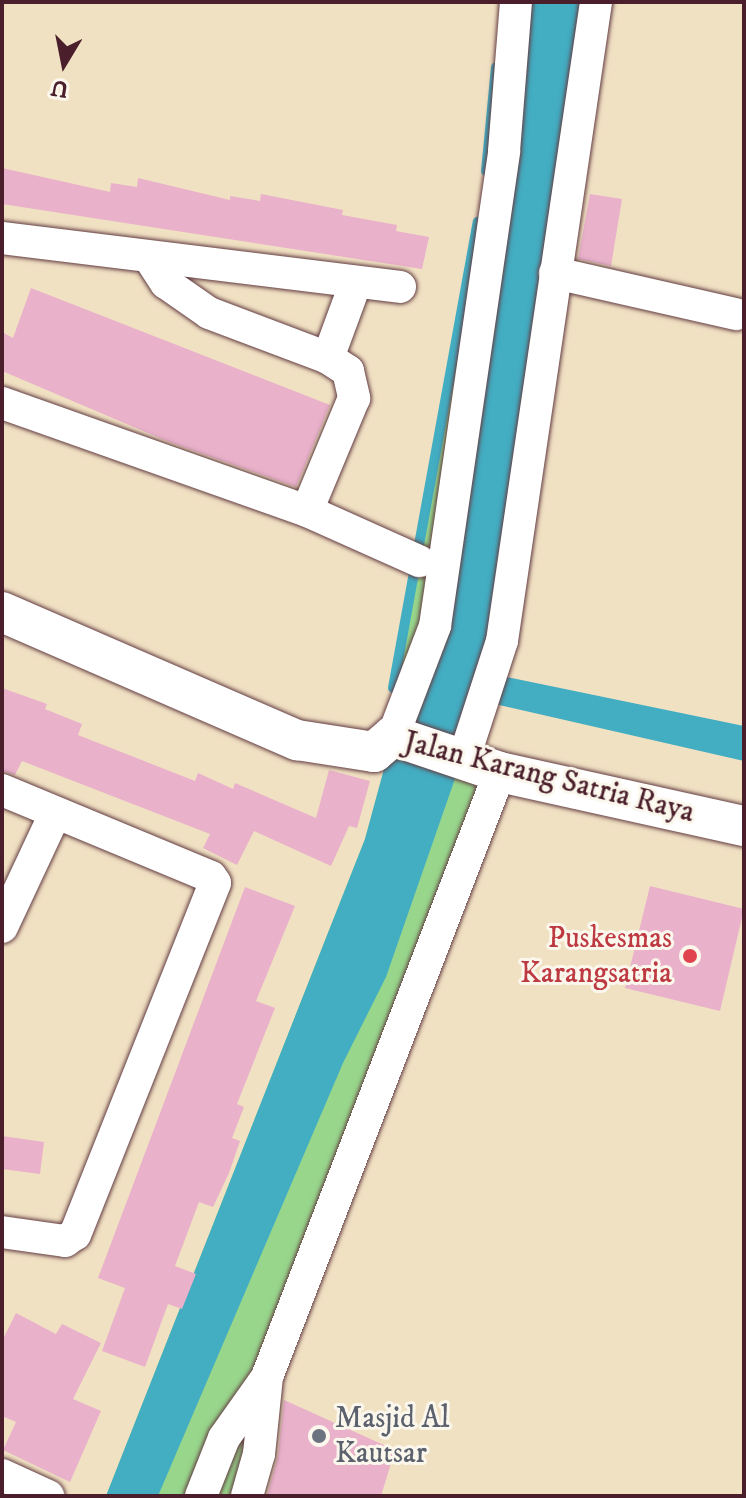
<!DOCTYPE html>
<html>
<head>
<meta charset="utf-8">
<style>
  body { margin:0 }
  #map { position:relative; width:746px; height:1498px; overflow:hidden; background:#f1e1c3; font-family:"IM FELL DW Pica",serif }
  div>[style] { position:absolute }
  .green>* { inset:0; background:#98d68c }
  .water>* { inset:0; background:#43adc2 }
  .stream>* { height:10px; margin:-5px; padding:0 5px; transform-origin:5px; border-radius:5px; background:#43adc2 }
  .building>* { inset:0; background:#e9b1ca }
  .roads { filter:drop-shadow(0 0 2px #633c42) drop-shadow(0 0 2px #633c42) }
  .minor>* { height:32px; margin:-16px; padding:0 16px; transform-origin:16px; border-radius:16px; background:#fff }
  .tertiary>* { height:40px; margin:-20px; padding:0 20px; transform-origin:20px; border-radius:20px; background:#fff }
  .dots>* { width:22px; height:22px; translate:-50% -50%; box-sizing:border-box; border:4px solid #fbf7ec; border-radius:50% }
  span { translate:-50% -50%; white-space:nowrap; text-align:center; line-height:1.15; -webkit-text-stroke:6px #fbf7ec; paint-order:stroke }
  .street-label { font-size:30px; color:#4a1f2b }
  .health-label { font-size:30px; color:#be3a42 }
  .right { translate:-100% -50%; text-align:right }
  .worship-label { font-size:30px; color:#5b616d }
  .left { translate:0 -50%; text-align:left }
  .frame { position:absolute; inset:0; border:4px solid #4a1f2b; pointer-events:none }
  .north { position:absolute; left:24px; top:24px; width:80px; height:80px; -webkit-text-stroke:6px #fbf7ec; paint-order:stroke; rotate:190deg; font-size:22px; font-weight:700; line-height:32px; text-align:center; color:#4a1f2b }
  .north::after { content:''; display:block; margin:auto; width:28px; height:36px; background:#4a1f2b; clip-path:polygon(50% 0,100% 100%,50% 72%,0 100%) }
</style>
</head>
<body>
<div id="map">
  <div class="green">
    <div style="clip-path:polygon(506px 2px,516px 2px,421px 669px,500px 772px,326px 1220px,247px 1496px,106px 1496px,365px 839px,393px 736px,393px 688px,484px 187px)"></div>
  </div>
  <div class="water">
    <div style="clip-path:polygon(516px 2px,596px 2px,492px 674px,744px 726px,744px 761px,482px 701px,386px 977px,343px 1063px,158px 1496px,106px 1496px,365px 839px,393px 736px,421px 669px)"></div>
  </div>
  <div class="stream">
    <div style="left:486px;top:171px;width:104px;rotate:-84.5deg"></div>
    <div style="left:393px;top:688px;width:474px;rotate:-79.7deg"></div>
  </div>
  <div class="building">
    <div style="clip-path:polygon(2px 168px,110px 192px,111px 183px,137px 187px,138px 178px,230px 200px,230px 196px,260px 201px,261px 194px,343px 210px,342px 215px,397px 225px,396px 231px,429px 237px,422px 269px,2px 204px)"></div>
    <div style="clip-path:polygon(590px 194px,622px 199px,611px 266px,578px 259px)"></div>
    <div style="clip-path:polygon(31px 288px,330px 405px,296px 487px,169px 442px,2px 371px,2px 332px,13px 338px)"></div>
    <div style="clip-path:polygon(2px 688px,47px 704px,45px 709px,82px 724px,78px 735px,195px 781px,198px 773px,233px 789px,235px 783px,316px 818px,329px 770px,370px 781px,357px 828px,349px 826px,331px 866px,254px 831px,237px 865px,203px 848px,210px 834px,22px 761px,15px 775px,2px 771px)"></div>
    <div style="clip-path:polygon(650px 886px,744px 909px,720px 1011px,625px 988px)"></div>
    <div style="clip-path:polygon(245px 887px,295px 906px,256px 1001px,275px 1008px,237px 1104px,244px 1107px,232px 1138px,240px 1141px,229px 1173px,213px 1207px,199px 1202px,175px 1266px,196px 1274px,182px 1309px,168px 1304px,145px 1367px,102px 1351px,125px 1288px,98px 1278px)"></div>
    <div style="clip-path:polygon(2px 1136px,44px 1142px,40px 1174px,2px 1169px)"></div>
    <div style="clip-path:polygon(16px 1313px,56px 1334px,62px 1324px,101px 1343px,73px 1399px,101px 1411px,70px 1482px,3px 1450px,16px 1422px,2px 1416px,2px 1341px)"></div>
    <div style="clip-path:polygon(284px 1400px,395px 1450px,381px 1496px,267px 1496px,278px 1456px)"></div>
  </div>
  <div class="roads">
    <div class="minor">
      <div style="left:2px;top:238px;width:401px;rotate:7deg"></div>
      <div style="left:149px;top:257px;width:31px;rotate:57deg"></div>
      <div style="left:166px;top:283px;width:52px;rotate:34.9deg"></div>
      <div style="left:209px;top:313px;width:127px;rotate:20.7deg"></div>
      <div style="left:328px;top:358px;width:24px;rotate:33deg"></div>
      <div style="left:348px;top:371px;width:28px;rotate:77deg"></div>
      <div style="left:354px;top:398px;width:122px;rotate:112.6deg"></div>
      <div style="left:555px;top:273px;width:186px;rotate:12.8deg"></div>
      <div style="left:328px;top:358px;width:81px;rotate:-69.8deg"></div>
      <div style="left:2px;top:403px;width:324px;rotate:19.5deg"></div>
      <div style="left:307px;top:511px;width:123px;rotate:24.1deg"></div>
      <div style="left:393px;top:736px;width:118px;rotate:-69.1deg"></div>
      <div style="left:435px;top:626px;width:480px;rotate:-81.7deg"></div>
      <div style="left:504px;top:151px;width:149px;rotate:-85.4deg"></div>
      <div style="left:463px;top:761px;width:126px;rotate:-72deg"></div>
      <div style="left:502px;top:641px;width:646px;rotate:-81.63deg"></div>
      <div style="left:2px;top:790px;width:226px;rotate:22.6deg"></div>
      <div style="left:211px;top:877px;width:7px;rotate:56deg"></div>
      <div style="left:215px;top:883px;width:378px;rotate:111.7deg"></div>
      <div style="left:75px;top:1234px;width:12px;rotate:145deg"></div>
      <div style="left:65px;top:1241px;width:64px;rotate:-171.9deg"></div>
      <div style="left:2px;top:927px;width:125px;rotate:-64.9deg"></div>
      <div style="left:2px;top:1475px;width:51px;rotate:24.5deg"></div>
      <div style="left:201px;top:1496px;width:62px;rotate:-68.4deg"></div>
      <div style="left:224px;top:1438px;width:71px;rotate:-54.7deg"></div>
      <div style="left:247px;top:1496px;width:44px;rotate:-74.1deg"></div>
      <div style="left:259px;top:1454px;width:77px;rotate:-84.1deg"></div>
      <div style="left:267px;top:1377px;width:648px;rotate:-68.94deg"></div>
    </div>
    <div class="tertiary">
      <div style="left:2px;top:612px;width:322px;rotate:23.5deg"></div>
      <div style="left:297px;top:740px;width:78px;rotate:8.9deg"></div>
      <div style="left:374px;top:752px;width:25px;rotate:-40deg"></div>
      <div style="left:393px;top:736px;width:113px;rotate:18.6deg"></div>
      <div style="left:500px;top:772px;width:250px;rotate:12.5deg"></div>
    </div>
  </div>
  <div class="dots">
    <div style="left:690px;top:956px;background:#e0444e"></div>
    <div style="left:319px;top:1436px;background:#6b7280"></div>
  </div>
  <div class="street-label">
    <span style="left:549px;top:778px;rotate:14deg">Jalan Karang Satria Raya</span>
  </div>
  <div class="health-label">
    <span class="right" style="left:672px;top:956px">Puskesmas<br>Karangsatria</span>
  </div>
  <div class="worship-label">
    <span class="left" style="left:335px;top:1436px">Masjid Al<br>Kautsar</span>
  </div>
  <div class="frame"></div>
  <div class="north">U</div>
</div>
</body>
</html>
